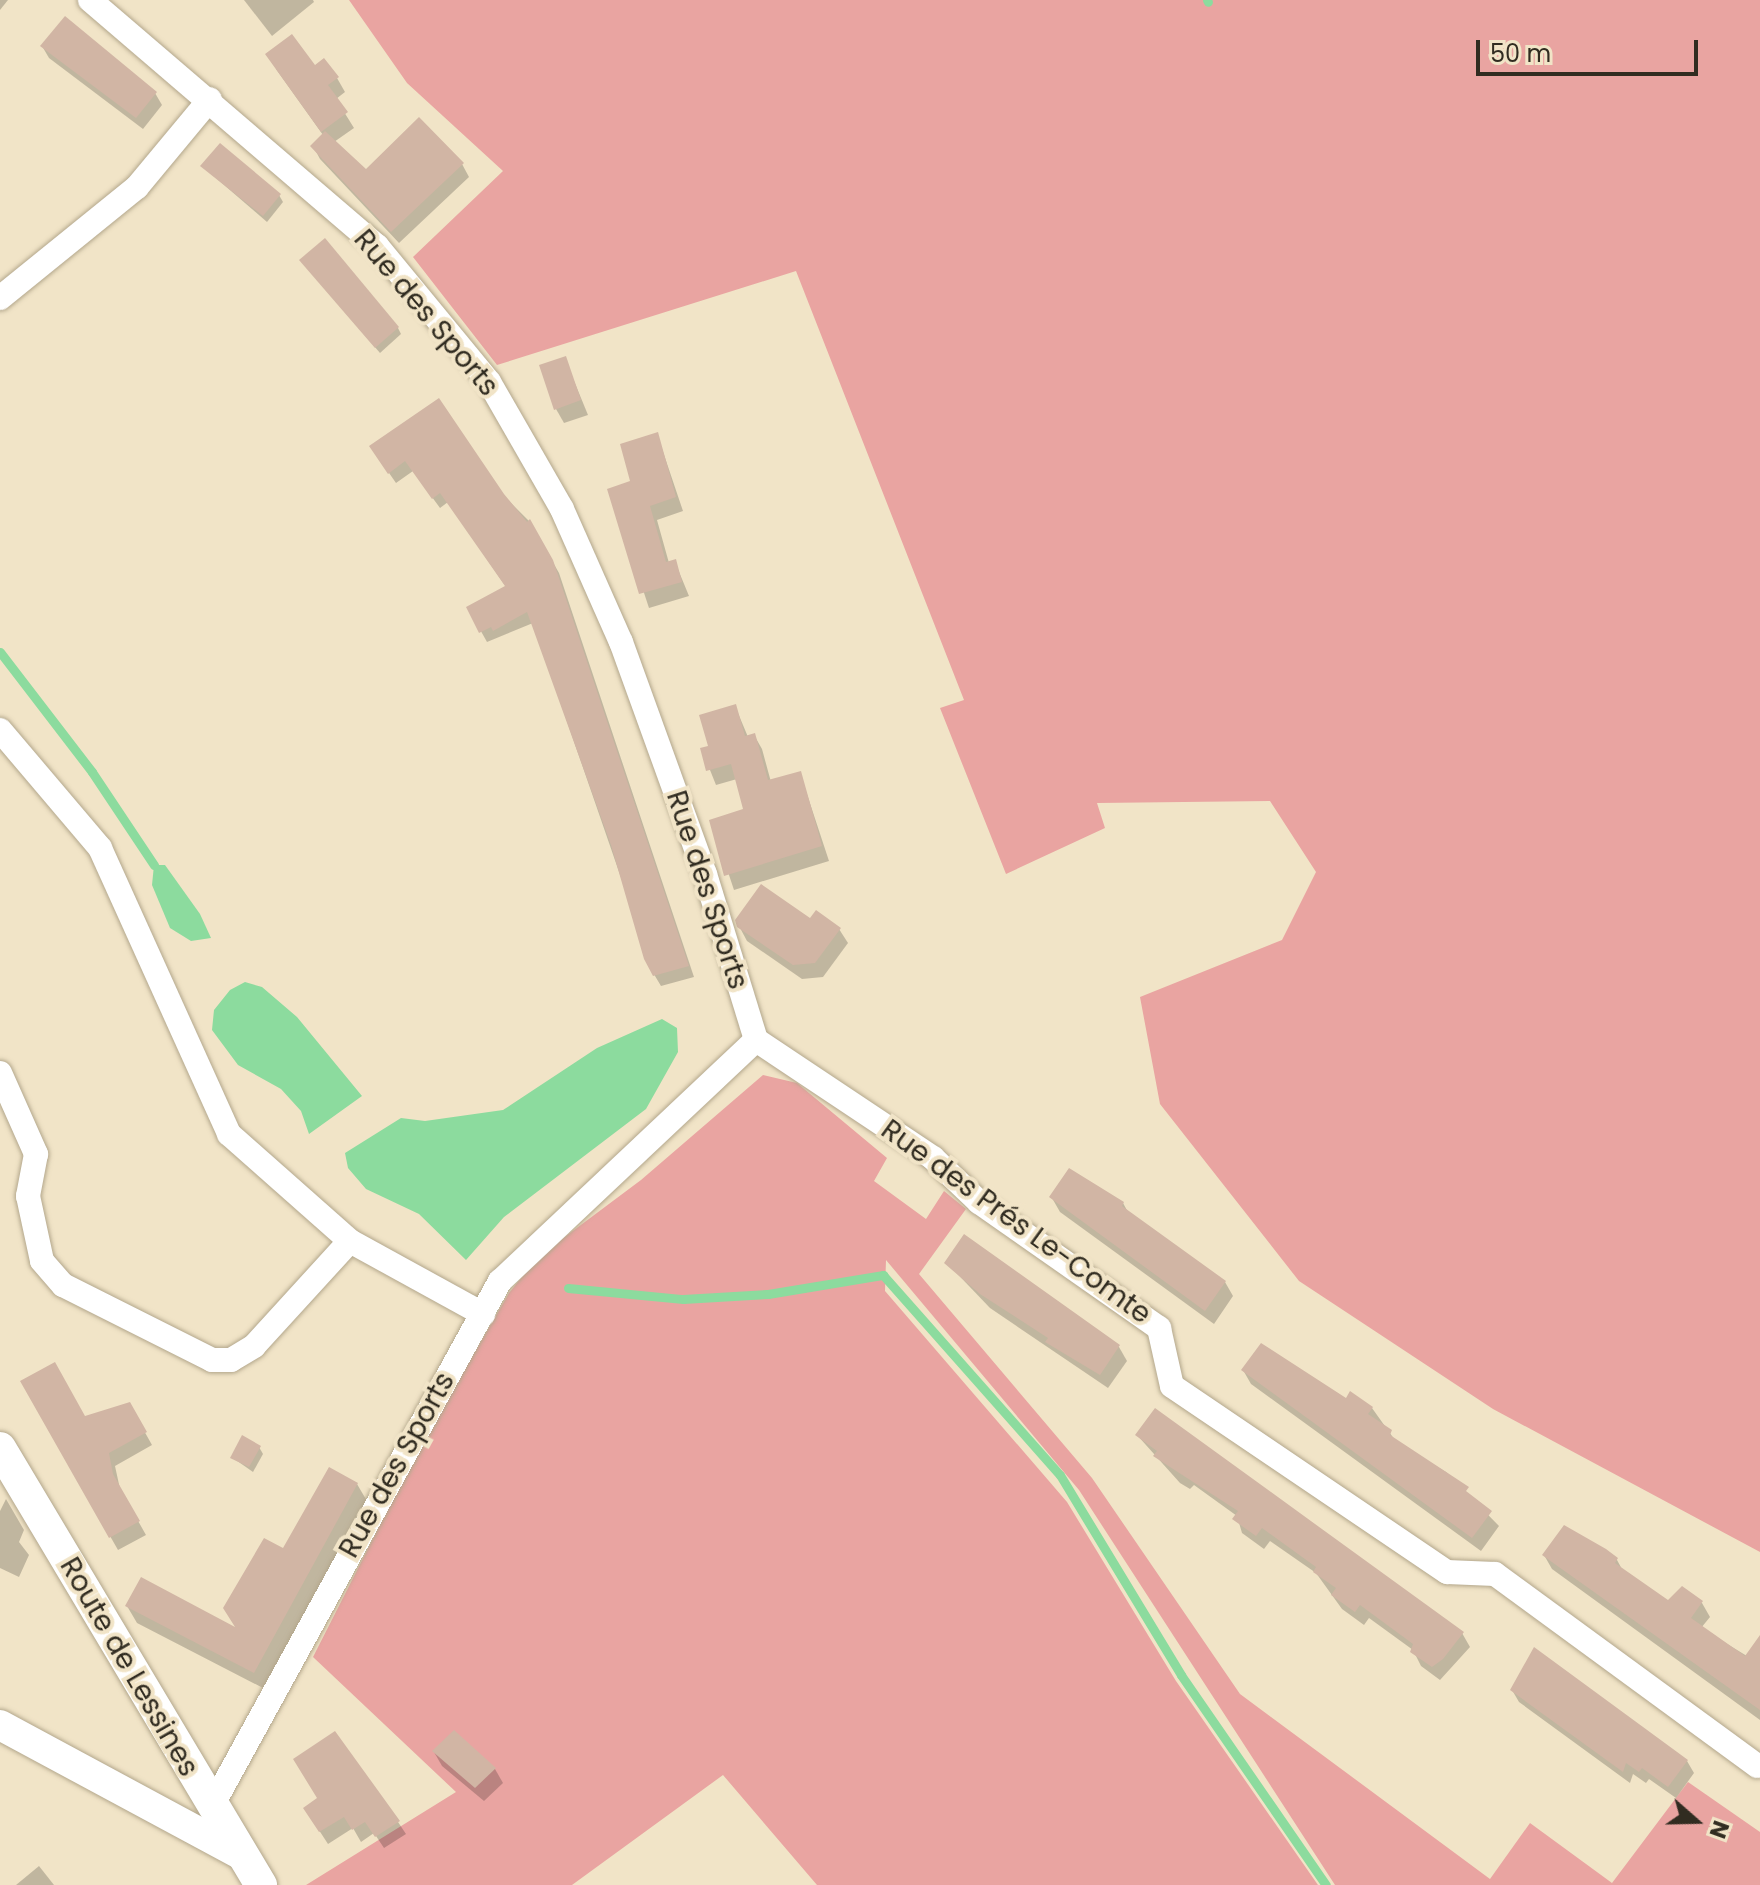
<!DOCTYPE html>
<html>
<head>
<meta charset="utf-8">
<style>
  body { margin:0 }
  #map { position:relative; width:1760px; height:1885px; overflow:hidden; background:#f1e4c7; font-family:Poppins,sans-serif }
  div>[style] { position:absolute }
  .green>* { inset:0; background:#e9a4a1 }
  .water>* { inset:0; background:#8cdb9e }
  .shadow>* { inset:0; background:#0003 }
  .stream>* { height:9px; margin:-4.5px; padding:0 4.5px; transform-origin:4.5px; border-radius:4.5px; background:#8cdb9e }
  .building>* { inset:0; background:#d1b5a4 }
  .roads { filter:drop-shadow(0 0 2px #b3a78c) drop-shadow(0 0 2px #b3a78c) }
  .minor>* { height:24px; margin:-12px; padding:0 12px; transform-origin:12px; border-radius:12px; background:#fff }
  .tertiary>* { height:30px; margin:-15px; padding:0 15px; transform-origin:15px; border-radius:15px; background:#fff }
  .secondary>* { height:32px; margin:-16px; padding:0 16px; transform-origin:16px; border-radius:16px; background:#fff }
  span { translate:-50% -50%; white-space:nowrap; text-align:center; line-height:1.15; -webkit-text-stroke:8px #f1e4c7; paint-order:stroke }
  .street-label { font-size:28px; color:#312c21 }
  .north { position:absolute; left:1656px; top:1781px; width:80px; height:80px; -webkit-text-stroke:6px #f1e4c7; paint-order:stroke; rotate:110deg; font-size:22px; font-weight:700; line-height:32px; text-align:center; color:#312c21 }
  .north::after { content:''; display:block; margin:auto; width:28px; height:36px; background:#312c21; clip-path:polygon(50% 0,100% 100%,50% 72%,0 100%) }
  .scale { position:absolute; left:1476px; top:40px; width:222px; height:36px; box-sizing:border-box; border:4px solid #312c21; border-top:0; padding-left:10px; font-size:24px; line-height:28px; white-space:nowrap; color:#312c21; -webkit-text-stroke:6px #f1e4c7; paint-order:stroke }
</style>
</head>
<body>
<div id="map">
  <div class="green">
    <div style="clip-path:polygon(349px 0,1760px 0,1760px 1552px,1493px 1409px,1299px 1281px,1160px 1104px,1140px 997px,1282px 940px,1316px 872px,1270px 801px,1097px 803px,1105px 828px,1006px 874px,940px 708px,964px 700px,796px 271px,497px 365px,413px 257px,503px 171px,407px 83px)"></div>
    <div style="clip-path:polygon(763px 1075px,797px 1083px,887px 1158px,874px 1181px,926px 1219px,944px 1191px,966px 1209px,919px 1274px,1092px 1478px,1240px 1694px,1490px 1879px,1530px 1823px,1612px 1883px,1688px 1782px,1760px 1832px,1760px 1885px,1335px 1885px,1079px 1490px,886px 1260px,885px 1291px,1067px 1502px,1176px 1681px,1318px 1885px,817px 1885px,723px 1775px,572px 1885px,306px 1885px,456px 1792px,313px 1657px,415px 1456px,509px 1293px,538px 1257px,641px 1180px)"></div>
  </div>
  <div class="water">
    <div style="clip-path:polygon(154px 865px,165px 865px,200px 914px,211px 938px,191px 941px,170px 928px,152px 885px)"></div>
    <div style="clip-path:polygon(245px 982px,262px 987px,297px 1017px,362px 1096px,309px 1134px,301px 1111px,281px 1089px,238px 1065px,212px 1030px,214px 1010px,230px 990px)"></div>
    <div style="clip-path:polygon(662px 1019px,677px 1028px,678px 1052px,646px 1109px,504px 1217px,466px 1260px,419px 1214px,366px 1189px,348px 1168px,345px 1153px,401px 1118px,425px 1121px,503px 1110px,597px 1048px)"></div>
  </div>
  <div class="shadow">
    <div style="clip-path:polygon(0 0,8px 0,0 10px)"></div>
    <div style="clip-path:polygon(244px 0,313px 0,314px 2px,272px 36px)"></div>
    <div style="clip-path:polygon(42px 46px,155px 93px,162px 105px,143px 129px,49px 58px)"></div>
    <div style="clip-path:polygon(314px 68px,337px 78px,345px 92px,336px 99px,354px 128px,334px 142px,366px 172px,462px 164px,469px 177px,399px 243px,320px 159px,313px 146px,323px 135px,276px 69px)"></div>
    <div style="clip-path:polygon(202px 166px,279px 195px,283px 202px,267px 222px)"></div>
    <div style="clip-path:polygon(301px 261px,398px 328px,401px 334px,380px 353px)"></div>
    <div style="clip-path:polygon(565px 359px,588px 415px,564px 423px,556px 409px)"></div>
    <div style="clip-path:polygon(657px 434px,683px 511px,657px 520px,669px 563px,675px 562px,689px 596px,649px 608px,610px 490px,633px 482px)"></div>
    <div style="clip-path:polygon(371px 447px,503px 495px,530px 522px,559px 573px,694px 977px,661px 986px,655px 976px,533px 623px,487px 642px,468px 608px,506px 587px,448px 502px,440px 508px,413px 471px,396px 483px)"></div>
    <div style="clip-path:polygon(735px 706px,748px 737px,754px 735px,762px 749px,771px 782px,800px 773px,829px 861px,734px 890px,711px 821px,746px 810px,737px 779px,716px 785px,702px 750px,711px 747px)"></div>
    <div style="clip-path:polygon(810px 921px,839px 929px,848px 943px,823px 977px,802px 979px,747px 941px,739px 926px)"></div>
    <div style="clip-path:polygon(1052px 1198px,1123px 1203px,1129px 1214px,1225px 1282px,1233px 1296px,1214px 1324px,1060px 1212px)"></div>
    <div style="clip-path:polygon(947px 1263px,1119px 1347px,1127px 1361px,1108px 1388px,990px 1308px)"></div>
    <div style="clip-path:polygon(1243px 1370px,1372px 1408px,1397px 1443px,1446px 1472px,1499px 1526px,1481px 1551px,1251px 1384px)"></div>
    <div style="clip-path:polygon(22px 1382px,84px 1419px,129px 1404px,152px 1445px,115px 1466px,120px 1489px,146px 1535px,118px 1550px)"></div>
    <div style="clip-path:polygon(1137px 1435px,1462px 1633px,1470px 1647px,1440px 1680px,1421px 1666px,1413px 1650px,1369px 1618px,1364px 1625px,1342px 1609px,1316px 1573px,1270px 1541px,1264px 1549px,1242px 1533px,1237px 1516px,1194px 1485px,1190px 1489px,1180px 1483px)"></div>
    <div style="clip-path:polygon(259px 1447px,263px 1454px,253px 1472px,233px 1458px)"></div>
    <div style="clip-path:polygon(357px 1484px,367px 1501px,263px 1688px,137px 1623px,127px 1606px,239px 1631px,284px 1550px)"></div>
    <div style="clip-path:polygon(6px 1499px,24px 1530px,19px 1542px,29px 1555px,19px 1577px,0 1568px,0 1511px)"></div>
    <div style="clip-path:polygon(1544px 1555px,1617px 1560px,1623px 1571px,1668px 1603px,1702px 1603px,1710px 1617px,1701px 1628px,1760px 1664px,1760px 1720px,1552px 1569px)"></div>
    <div style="clip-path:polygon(1512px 1690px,1687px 1761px,1694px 1773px,1676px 1798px,1649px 1779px,1646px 1783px,1633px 1774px,1630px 1783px,1519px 1702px)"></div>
    <div style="clip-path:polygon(434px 1752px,495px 1769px,503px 1783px,484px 1801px,442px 1766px)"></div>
    <div style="clip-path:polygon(319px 1799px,398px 1822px,406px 1834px,384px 1848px,374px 1833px,361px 1842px,353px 1828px,328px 1844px,313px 1821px)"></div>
    <div style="clip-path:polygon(39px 1866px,54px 1885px,16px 1885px)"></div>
  </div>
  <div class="stream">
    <div style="left:1207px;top:0;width:2px;rotate:63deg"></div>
    <div style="left:0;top:652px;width:151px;rotate:52.5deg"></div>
    <div style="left:92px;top:772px;width:112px;rotate:56.3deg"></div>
    <div style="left:568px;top:1288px;width:116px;rotate:5.5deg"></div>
    <div style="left:683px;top:1299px;width:85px;rotate:-3.4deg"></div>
    <div style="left:768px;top:1294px;width:117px;rotate:-9.4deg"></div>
    <div style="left:883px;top:1275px;width:267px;rotate:48.5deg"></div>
    <div style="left:1060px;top:1475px;width:234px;rotate:58.8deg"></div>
    <div style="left:1181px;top:1675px;width:255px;rotate:55.4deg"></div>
  </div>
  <div class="building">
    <div style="clip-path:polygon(65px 16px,157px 92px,136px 118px,40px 46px)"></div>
    <div style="clip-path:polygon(292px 34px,315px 65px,324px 58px,339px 77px,328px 85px,348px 112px,321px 132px,265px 54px)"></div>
    <div style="clip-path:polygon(419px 117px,464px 163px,391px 232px,310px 146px,325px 131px,366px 169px)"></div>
    <div style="clip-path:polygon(220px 143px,281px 194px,263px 216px,200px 166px)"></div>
    <div style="clip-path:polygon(325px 238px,399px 327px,375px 348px,299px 260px)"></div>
    <div style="clip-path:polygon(566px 356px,581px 400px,554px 410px,539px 365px)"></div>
    <div style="clip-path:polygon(439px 398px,504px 494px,527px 522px,530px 519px,553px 560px,689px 966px,653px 976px,644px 959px,611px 845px,527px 612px,493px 631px,491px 627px,479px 633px,466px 607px,505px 586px,440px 493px,432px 499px,405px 461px,388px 474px,369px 446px)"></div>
    <div style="clip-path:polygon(658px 432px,676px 497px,650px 506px,666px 562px,676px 559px,682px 582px,639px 594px,607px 489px,630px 481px,620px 444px)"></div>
    <div style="clip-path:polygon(736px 704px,745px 736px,755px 733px,768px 780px,801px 771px,822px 846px,724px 876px,709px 820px,743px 809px,731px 764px,706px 771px,700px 748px,708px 746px,699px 715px)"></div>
    <div style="clip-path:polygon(761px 884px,810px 918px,816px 910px,841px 928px,815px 963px,793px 965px,737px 927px,735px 920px)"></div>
    <div style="clip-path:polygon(1069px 1168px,1124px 1202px,1122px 1206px,1226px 1281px,1205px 1311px,1049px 1197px)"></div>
    <div style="clip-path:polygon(964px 1234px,1120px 1345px,1100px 1375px,1045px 1342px,1048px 1338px,980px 1294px,944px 1263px)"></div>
    <div style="clip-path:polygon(1261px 1343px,1346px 1398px,1350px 1391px,1373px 1407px,1368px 1414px,1392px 1430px,1390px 1435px,1469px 1487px,1466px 1491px,1492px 1511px,1472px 1538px,1241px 1370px)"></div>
    <div style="clip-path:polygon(55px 1362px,85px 1416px,130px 1402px,147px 1432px,109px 1453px,113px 1474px,140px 1521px,109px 1538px,20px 1381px)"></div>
    <div style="clip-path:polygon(1155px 1408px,1464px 1632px,1443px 1659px,1432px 1667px,1410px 1652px,1413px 1644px,1360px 1605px,1355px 1612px,1331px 1595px,1336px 1588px,1313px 1572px,1316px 1567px,1262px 1528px,1256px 1536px,1232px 1519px,1238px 1511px,1153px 1456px,1157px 1451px,1135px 1435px)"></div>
    <div style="clip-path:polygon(242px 1435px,261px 1446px,249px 1467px,230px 1458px)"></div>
    <div style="clip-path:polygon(329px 1467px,358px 1483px,254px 1673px,125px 1606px,141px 1577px,235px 1627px,223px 1608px,264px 1538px,283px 1548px)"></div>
    <div style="clip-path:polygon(1564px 1525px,1606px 1549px,1618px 1558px,1615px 1563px,1668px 1600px,1682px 1586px,1703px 1601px,1691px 1618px,1745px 1656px,1760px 1635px,1760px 1710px,1542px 1555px)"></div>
    <div style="clip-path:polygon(1534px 1647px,1688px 1760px,1668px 1787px,1642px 1768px,1639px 1772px,1626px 1763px,1623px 1772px,1510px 1690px)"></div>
    <div style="clip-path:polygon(454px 1730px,496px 1768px,475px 1788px,432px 1751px)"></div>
    <div style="clip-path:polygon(335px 1731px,400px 1821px,375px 1837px,365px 1822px,352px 1830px,344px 1817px,319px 1832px,303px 1808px,317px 1798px,293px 1759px)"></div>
  </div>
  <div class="roads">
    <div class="minor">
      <div style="left:90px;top:0;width:378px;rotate:40.6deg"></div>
      <div style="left:377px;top:246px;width:176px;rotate:50.5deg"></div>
      <div style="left:489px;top:382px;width:146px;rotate:60.1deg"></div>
      <div style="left:562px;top:509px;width:145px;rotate:66.1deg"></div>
      <div style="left:621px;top:642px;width:247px;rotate:70.1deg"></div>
      <div style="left:705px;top:874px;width:174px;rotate:72.9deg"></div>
      <div style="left:756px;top:1040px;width:352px;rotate:136.7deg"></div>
      <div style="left:500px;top:1281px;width:601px;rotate:118.74deg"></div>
      <div style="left:0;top:298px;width:176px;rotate:-39deg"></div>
      <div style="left:137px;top:187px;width:114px;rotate:-50.3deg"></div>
      <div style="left:0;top:730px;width:155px;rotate:49.7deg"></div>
      <div style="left:100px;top:848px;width:314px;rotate:65.7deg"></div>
      <div style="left:229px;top:1134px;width:162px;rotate:41.5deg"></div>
      <div style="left:350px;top:1241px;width:152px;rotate:28.8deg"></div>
      <div style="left:756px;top:1040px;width:213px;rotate:33.7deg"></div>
      <div style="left:933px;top:1158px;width:64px;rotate:43.7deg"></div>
      <div style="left:979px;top:1202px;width:220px;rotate:35deg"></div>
      <div style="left:1159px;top:1328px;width:59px;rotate:77.4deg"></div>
      <div style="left:1172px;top:1386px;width:332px;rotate:34.1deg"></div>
      <div style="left:1447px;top:1572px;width:48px;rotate:2.4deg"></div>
      <div style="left:1495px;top:1574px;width:325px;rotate:36.2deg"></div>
      <div style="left:0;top:1073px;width:89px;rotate:66deg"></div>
      <div style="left:36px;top:1154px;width:43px;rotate:100.8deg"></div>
      <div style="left:28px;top:1196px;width:66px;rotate:77.8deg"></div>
      <div style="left:42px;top:1261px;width:32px;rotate:49deg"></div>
      <div style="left:63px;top:1285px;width:167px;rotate:26.7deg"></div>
      <div style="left:212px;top:1360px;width:19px"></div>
      <div style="left:231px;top:1360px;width:27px;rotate:-31deg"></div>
      <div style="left:254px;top:1346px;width:142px;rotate:-47.6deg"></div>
    </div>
    <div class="tertiary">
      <div style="left:0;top:1725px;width:276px;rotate:28.3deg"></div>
    </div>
    <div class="secondary">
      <div style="left:0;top:1448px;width:509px;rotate:59.15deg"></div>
    </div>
  </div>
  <div class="street-label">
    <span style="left:426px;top:313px;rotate:50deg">Rue des Sports</span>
    <span style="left:707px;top:890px;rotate:72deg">Rue des Sports</span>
    <span style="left:1016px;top:1222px;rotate:36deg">Rue des Prés Le-Comte</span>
    <span style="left:397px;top:1465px;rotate:-61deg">Rue des Sports</span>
    <span style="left:129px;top:1667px;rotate:60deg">Route de Lessines</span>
  </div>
  <div class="north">N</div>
  <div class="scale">50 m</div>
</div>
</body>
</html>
